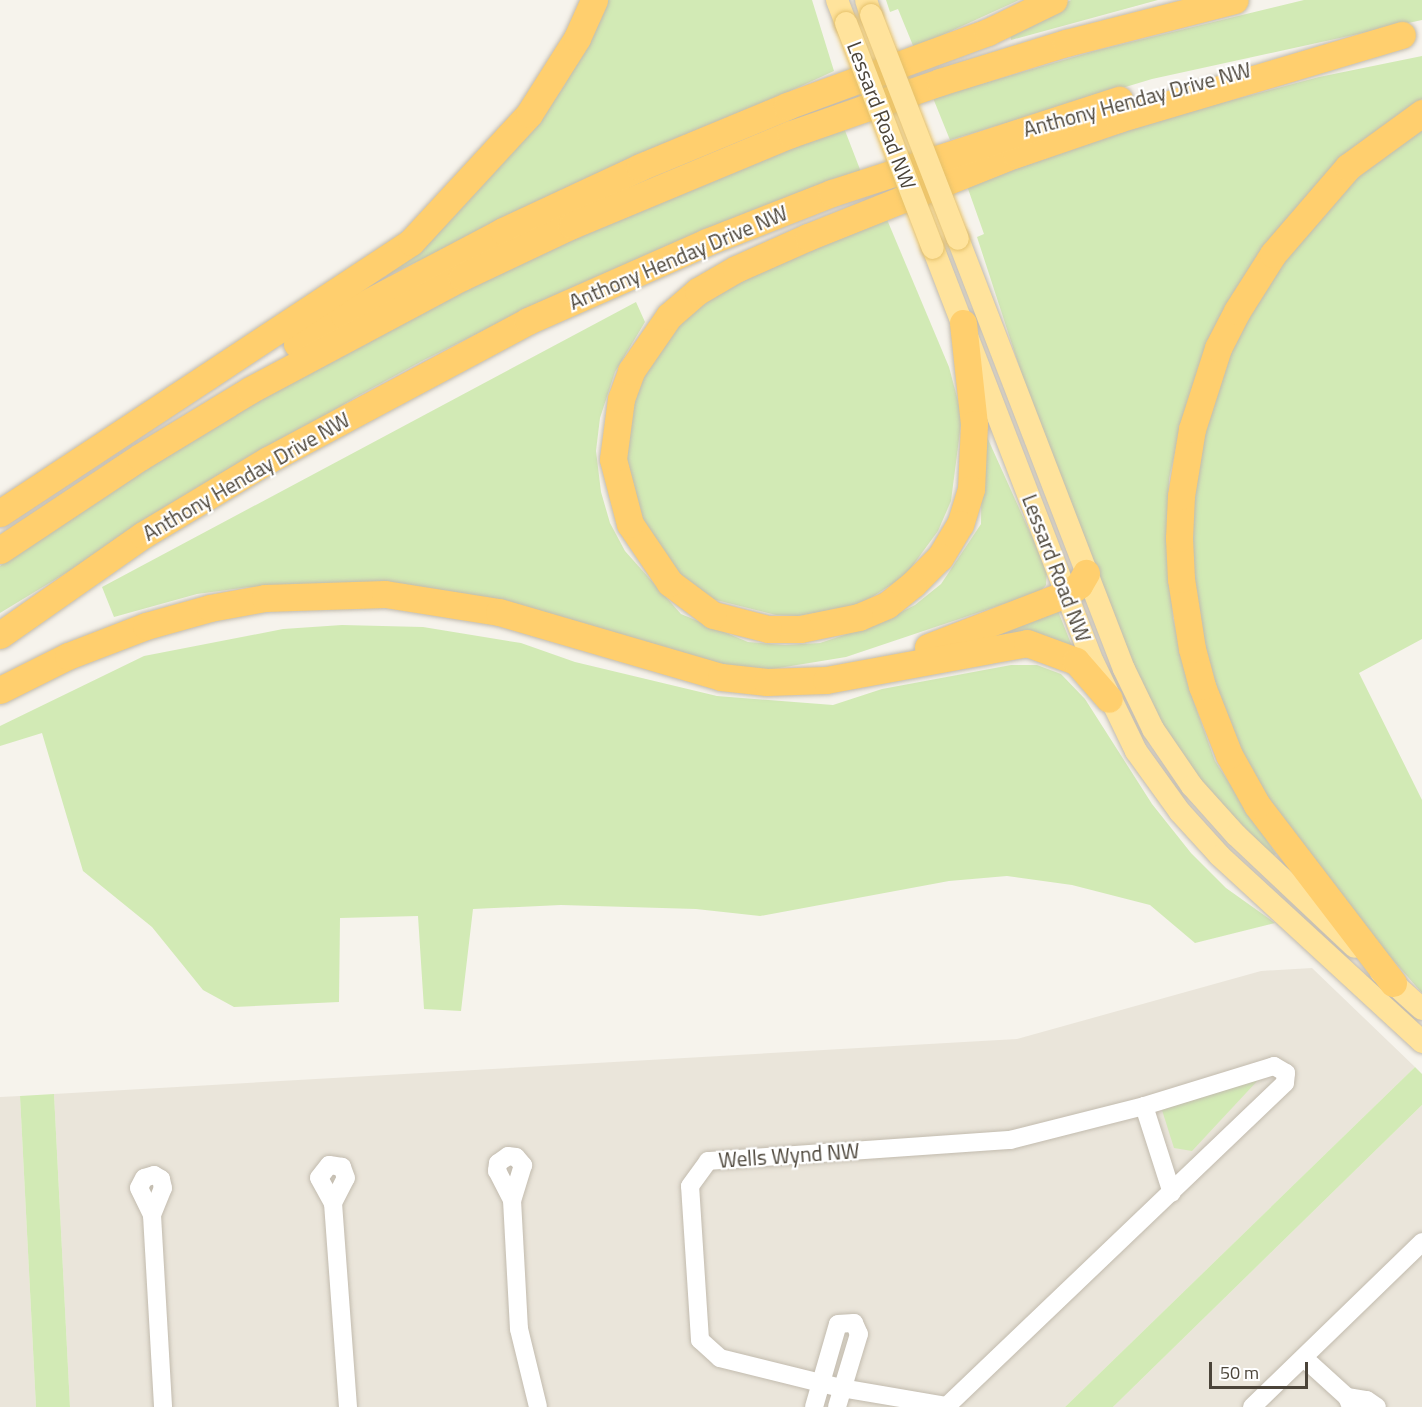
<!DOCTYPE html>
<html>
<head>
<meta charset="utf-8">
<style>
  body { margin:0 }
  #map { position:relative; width:1422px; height:1407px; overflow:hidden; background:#f6f3ec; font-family:"Titillium Web",sans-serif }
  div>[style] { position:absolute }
  .residential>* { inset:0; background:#eae5da }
  .green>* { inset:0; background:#d2eab5 }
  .roads { filter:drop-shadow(0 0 2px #c2bbae) drop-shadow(0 0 2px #c2bbae) }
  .minor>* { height:18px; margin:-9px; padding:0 9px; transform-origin:9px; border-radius:9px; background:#fff }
  .major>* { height:22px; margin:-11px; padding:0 11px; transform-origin:11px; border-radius:11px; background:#ffe39c }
  .highway>* { height:27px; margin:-13.5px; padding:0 13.5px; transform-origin:13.5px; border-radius:13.5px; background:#ffcf6e }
  .bridges { filter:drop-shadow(0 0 2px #e6c16a) drop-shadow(0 0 2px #e6c16a) }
  .major-bridge>* { height:22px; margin:-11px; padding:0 11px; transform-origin:11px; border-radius:11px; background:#ffe39c }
  span { translate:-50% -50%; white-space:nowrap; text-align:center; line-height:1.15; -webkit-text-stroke:4.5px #fff; paint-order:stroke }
  .street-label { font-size:21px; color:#4b4439 }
  .scale { position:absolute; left:1209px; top:1362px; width:99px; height:27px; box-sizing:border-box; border:3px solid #4b4439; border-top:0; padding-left:8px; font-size:18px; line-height:21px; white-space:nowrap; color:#4b4439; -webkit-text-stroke:4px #fff; paint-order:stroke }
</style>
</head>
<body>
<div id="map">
  <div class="residential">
    <div style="clip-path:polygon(1312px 968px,1415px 1067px,1065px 1407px,70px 1407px,54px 1094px,1017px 1039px,1261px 971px)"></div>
    <div style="clip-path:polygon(20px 1096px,36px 1407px,0 1407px,0 1097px)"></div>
    <div style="clip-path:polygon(1422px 1105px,1422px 1407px,1113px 1407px)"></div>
  </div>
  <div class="green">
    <div style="clip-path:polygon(606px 0,812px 0,834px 71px,386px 276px,532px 132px,564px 86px)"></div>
    <div style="clip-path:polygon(886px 0,1019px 0,914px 48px,898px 9px,890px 12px)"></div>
    <div style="clip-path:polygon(1071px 0,1158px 0,1011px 40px,1010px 33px)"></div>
    <div style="clip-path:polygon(1304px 0,1422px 0,1422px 20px,1152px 79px,950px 140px,933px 98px,1098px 50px)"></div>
    <div style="clip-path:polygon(1422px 56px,1422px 99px,1340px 159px,1181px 426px,1169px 479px,1167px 539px,1173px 618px,1189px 688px,1215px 761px,1276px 854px,1273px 856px,1198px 781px,1161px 725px,1140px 682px,1032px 406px,977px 237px,984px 234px,967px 186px,1149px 122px,1319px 77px)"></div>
    <div style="clip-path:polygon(1422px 127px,1422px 639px,1359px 673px,1422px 800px,1422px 993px,1311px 867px,1236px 750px,1212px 681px,1197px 614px,1191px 538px,1193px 482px,1204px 432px,1229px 353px,1247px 316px,1282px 261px,1357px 176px)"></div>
    <div style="clip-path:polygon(844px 128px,861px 172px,527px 309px,424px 360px,356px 397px,0 613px,0 566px,73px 511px,325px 359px,569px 239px,749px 162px)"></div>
    <div style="clip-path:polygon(883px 210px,949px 367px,962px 416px,951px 501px,938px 531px,905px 576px,858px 606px,797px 616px,776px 615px,708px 598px,686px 585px,649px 543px,623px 457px,623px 428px,656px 340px,725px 285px)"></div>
    <div style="clip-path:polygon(636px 302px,645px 322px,615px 372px,600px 418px,596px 451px,601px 492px,610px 523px,625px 551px,681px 614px,748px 642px,785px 645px,820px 643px,880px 623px,915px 605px,941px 584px,981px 524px,982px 439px,987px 437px,1047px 570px,1046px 585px,1040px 592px,846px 657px,761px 671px,702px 662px,591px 631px,249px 587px,197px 594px,114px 617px,102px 587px)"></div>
    <div style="clip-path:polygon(1058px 611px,1072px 646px,1034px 632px,997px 634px)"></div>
    <div style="clip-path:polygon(342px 625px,423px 627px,521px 643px,575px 662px,717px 696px,833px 705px,882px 689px,1011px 665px,1037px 665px,1061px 674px,1085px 699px,1152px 804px,1191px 853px,1226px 888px,1275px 923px,1195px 943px,1150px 905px,1072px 885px,1007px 876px,949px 881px,760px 916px,696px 909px,561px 905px,473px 909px,461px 1011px,424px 1009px,418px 916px,340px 918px,339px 1002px,234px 1007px,203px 990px,152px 927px,83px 871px,42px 733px,0 746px,0 726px,144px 656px,283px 629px)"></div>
    <div style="clip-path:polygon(1415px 1067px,1422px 1074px,1422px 1105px,1113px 1407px,1065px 1407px)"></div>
    <div style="clip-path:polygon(1260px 1078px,1192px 1151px,1174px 1148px,1162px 1110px)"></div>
    <div style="clip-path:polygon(54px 1094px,70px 1407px,36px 1407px,20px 1096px)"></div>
  </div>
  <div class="roads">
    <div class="minor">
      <div style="left:1274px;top:1066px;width:14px;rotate:30deg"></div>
      <div style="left:1286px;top:1073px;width:10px;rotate:96deg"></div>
      <div style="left:1285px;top:1083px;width:468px;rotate:136.3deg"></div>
      <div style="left:947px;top:1406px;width:108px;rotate:-170.4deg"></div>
      <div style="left:841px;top:1388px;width:125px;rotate:-166.1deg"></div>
      <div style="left:720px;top:1358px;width:27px;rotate:-138deg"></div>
      <div style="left:700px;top:1340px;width:154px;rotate:-93.7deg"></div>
      <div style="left:690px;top:1186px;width:31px;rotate:-54deg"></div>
      <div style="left:708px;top:1161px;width:303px;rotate:-4deg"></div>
      <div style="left:1010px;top:1140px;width:138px;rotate:-14.2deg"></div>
      <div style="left:1144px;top:1106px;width:136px;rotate:-17.1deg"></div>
      <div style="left:1144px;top:1106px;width:91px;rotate:72.2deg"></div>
      <div style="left:512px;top:1200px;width:33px;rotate:-117deg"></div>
      <div style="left:497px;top:1171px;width:8px;rotate:-83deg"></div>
      <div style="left:498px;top:1163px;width:12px;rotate:-35deg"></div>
      <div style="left:508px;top:1156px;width:8px;rotate:7deg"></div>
      <div style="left:516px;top:1157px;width:11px;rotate:49deg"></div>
      <div style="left:523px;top:1165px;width:37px;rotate:107deg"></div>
      <div style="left:512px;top:1200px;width:129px;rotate:86.9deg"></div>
      <div style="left:519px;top:1329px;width:80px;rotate:76.3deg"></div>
      <div style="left:333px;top:1203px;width:28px;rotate:-63deg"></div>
      <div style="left:346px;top:1178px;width:12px;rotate:-110deg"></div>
      <div style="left:342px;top:1167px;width:13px;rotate:-171deg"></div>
      <div style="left:329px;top:1165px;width:16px;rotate:128deg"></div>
      <div style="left:319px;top:1178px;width:29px;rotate:61deg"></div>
      <div style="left:333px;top:1203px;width:205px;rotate:85.8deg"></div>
      <div style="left:152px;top:1215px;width:29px;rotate:-68deg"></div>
      <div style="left:163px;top:1188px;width:9px;rotate:-103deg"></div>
      <div style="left:161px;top:1179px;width:8px;rotate:-150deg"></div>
      <div style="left:154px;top:1175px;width:10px;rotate:163deg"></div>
      <div style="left:144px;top:1178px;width:11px;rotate:117deg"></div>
      <div style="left:139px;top:1188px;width:30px;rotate:64deg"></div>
      <div style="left:152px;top:1215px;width:192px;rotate:86.7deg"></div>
      <div style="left:1304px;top:1358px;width:58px;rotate:42.2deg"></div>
      <div style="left:1347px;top:1397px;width:11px;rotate:68deg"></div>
      <div style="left:1347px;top:1397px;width:20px;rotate:9deg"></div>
      <div style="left:1367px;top:1400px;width:12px;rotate:35deg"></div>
      <div style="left:814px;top:1407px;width:86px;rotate:-73.9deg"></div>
      <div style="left:838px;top:1324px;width:16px;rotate:-4deg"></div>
      <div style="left:854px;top:1323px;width:12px;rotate:66deg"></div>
      <div style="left:859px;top:1334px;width:76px;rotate:106.8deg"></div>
      <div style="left:1252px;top:1407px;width:237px;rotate:-44.1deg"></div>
    </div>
    <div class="major">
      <div style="left:837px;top:0;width:25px;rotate:69deg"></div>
      <div style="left:866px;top:0;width:16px;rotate:72deg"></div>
      <div style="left:958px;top:239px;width:461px;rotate:68.9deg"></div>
      <div style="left:1124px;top:669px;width:67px;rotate:64.2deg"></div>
      <div style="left:1153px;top:729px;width:69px;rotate:55.6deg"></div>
      <div style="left:1192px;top:786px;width:66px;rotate:48.1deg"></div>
      <div style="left:1236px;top:835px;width:163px;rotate:43.3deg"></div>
      <div style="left:933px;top:248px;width:444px;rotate:68.9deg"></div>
      <div style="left:1093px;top:662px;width:99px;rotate:64.2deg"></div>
      <div style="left:1136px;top:751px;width:75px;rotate:54.2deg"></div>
      <div style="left:1180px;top:812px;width:59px;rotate:47.7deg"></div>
      <div style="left:1220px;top:856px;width:275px;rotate:42.6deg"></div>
      <div style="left:1381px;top:972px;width:55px;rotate:42.1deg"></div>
    </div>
    <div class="highway">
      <div style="left:963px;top:323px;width:102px;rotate:83.8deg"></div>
      <div style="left:974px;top:424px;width:65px;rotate:92.6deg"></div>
      <div style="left:971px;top:489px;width:37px;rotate:107deg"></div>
      <div style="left:960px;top:524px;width:39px;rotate:121deg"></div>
      <div style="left:940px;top:557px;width:38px;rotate:135deg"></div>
      <div style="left:913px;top:584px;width:33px;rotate:141deg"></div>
      <div style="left:887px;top:605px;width:30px;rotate:157deg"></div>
      <div style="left:859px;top:617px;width:60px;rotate:168.5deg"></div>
      <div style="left:800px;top:629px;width:32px;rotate:180deg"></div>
      <div style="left:768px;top:629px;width:57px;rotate:-165.7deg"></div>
      <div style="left:713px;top:615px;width:54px;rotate:-143.3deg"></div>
      <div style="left:670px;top:583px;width:71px;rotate:-124.1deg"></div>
      <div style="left:630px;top:524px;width:67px;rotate:-104.7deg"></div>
      <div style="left:613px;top:459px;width:61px;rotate:-82.4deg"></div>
      <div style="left:621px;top:399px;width:30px;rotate:-70deg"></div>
      <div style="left:631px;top:371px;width:67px;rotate:-55.4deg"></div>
      <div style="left:669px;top:316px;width:38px;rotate:-41deg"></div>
      <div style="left:698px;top:291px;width:44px;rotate:-30.1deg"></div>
      <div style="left:736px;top:269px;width:79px;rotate:-24deg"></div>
      <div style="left:808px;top:237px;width:224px;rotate:-21.8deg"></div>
      <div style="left:1016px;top:154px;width:108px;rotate:-18.9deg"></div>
      <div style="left:1118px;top:119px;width:296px;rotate:-16.5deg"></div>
      <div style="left:297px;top:344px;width:55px;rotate:-31.7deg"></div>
      <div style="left:344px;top:315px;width:180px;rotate:-27.8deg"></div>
      <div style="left:503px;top:231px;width:151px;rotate:-25deg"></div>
      <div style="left:640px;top:167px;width:159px;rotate:-22.5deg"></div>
      <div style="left:787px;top:106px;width:214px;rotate:-20.2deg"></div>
      <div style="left:988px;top:32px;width:73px;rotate:-25.9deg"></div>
      <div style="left:0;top:513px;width:492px;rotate:-33.4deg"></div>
      <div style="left:411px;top:242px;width:174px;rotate:-47.3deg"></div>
      <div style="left:529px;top:114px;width:90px;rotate:-57.7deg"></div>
      <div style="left:577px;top:38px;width:42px;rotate:-65.9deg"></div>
      <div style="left:0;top:550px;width:168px;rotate:-33.6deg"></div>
      <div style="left:140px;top:457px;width:129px;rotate:-31.3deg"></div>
      <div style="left:250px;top:390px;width:240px;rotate:-28.1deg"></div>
      <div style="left:462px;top:277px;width:122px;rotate:-25.3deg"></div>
      <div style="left:572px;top:225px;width:237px;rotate:-22.6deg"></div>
      <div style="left:791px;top:134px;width:158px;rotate:-19.2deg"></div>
      <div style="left:940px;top:82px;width:132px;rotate:-17.2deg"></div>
      <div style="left:1066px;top:43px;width:174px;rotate:-14.3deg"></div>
      <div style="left:0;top:635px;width:174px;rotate:-35deg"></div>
      <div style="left:143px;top:535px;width:146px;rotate:-31deg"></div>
      <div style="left:268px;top:460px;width:295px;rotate:-28.1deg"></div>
      <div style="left:528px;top:321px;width:196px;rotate:-23.8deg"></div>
      <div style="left:707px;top:242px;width:134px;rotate:-21.4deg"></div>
      <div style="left:832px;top:193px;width:302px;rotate:-18deg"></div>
      <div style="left:928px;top:647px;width:148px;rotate:-21deg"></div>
      <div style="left:1066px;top:594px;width:16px;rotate:-35deg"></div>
      <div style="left:1079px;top:585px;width:14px;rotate:-60deg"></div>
      <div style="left:0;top:690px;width:76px;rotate:-26.6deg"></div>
      <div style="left:68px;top:656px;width:84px;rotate:-21deg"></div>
      <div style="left:146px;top:626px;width:66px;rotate:-15.7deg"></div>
      <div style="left:210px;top:608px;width:56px;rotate:-10.3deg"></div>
      <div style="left:265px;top:598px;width:120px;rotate:-1.9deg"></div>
      <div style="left:385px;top:594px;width:115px;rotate:9deg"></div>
      <div style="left:499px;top:612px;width:231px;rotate:16.3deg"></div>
      <div style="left:721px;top:677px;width:46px;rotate:6.2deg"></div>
      <div style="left:767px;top:682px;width:59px;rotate:-1.9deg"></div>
      <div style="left:826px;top:680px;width:204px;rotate:-10.4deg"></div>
      <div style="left:1027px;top:643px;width:52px;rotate:20.2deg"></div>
      <div style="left:1076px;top:661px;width:50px;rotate:49deg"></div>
      <div style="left:1393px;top:983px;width:224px;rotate:-127.4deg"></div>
      <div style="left:1257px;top:805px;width:57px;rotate:-119.2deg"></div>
      <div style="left:1229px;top:755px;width:74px;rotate:-111.4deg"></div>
      <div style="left:1202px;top:686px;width:38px;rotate:-105deg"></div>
      <div style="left:1192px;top:649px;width:71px;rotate:-98.9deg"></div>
      <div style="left:1181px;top:579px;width:41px;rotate:-92.8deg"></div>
      <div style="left:1179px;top:538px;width:42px;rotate:-87.3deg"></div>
      <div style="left:1181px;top:496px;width:68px;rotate:-80.7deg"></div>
      <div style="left:1192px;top:429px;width:85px;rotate:-72.2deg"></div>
      <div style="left:1218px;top:348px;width:42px;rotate:-62.8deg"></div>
      <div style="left:1237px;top:311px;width:67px;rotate:-57.7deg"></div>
      <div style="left:1273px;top:254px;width:115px;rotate:-49.2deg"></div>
      <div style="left:1348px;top:167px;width:92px;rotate:-36.1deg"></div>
    </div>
  </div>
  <div class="bridges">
    <div class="major-bridge">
      <div style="left:871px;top:15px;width:240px;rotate:68.8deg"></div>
      <div style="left:846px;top:23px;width:241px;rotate:68.9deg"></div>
    </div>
  </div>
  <div class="street-label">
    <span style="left:1137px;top:99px;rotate:-15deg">Anthony Henday Drive NW</span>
    <span style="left:882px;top:115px;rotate:69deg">Lessard Road NW</span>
    <span style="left:678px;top:257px;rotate:-23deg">Anthony Henday Drive NW</span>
    <span style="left:246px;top:476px;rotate:-30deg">Anthony Henday Drive NW</span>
    <span style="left:1057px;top:568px;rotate:69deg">Lessard Road NW</span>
    <span style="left:789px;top:1155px;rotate:-4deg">Wells Wynd NW</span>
  </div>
  <div class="scale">50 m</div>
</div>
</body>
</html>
